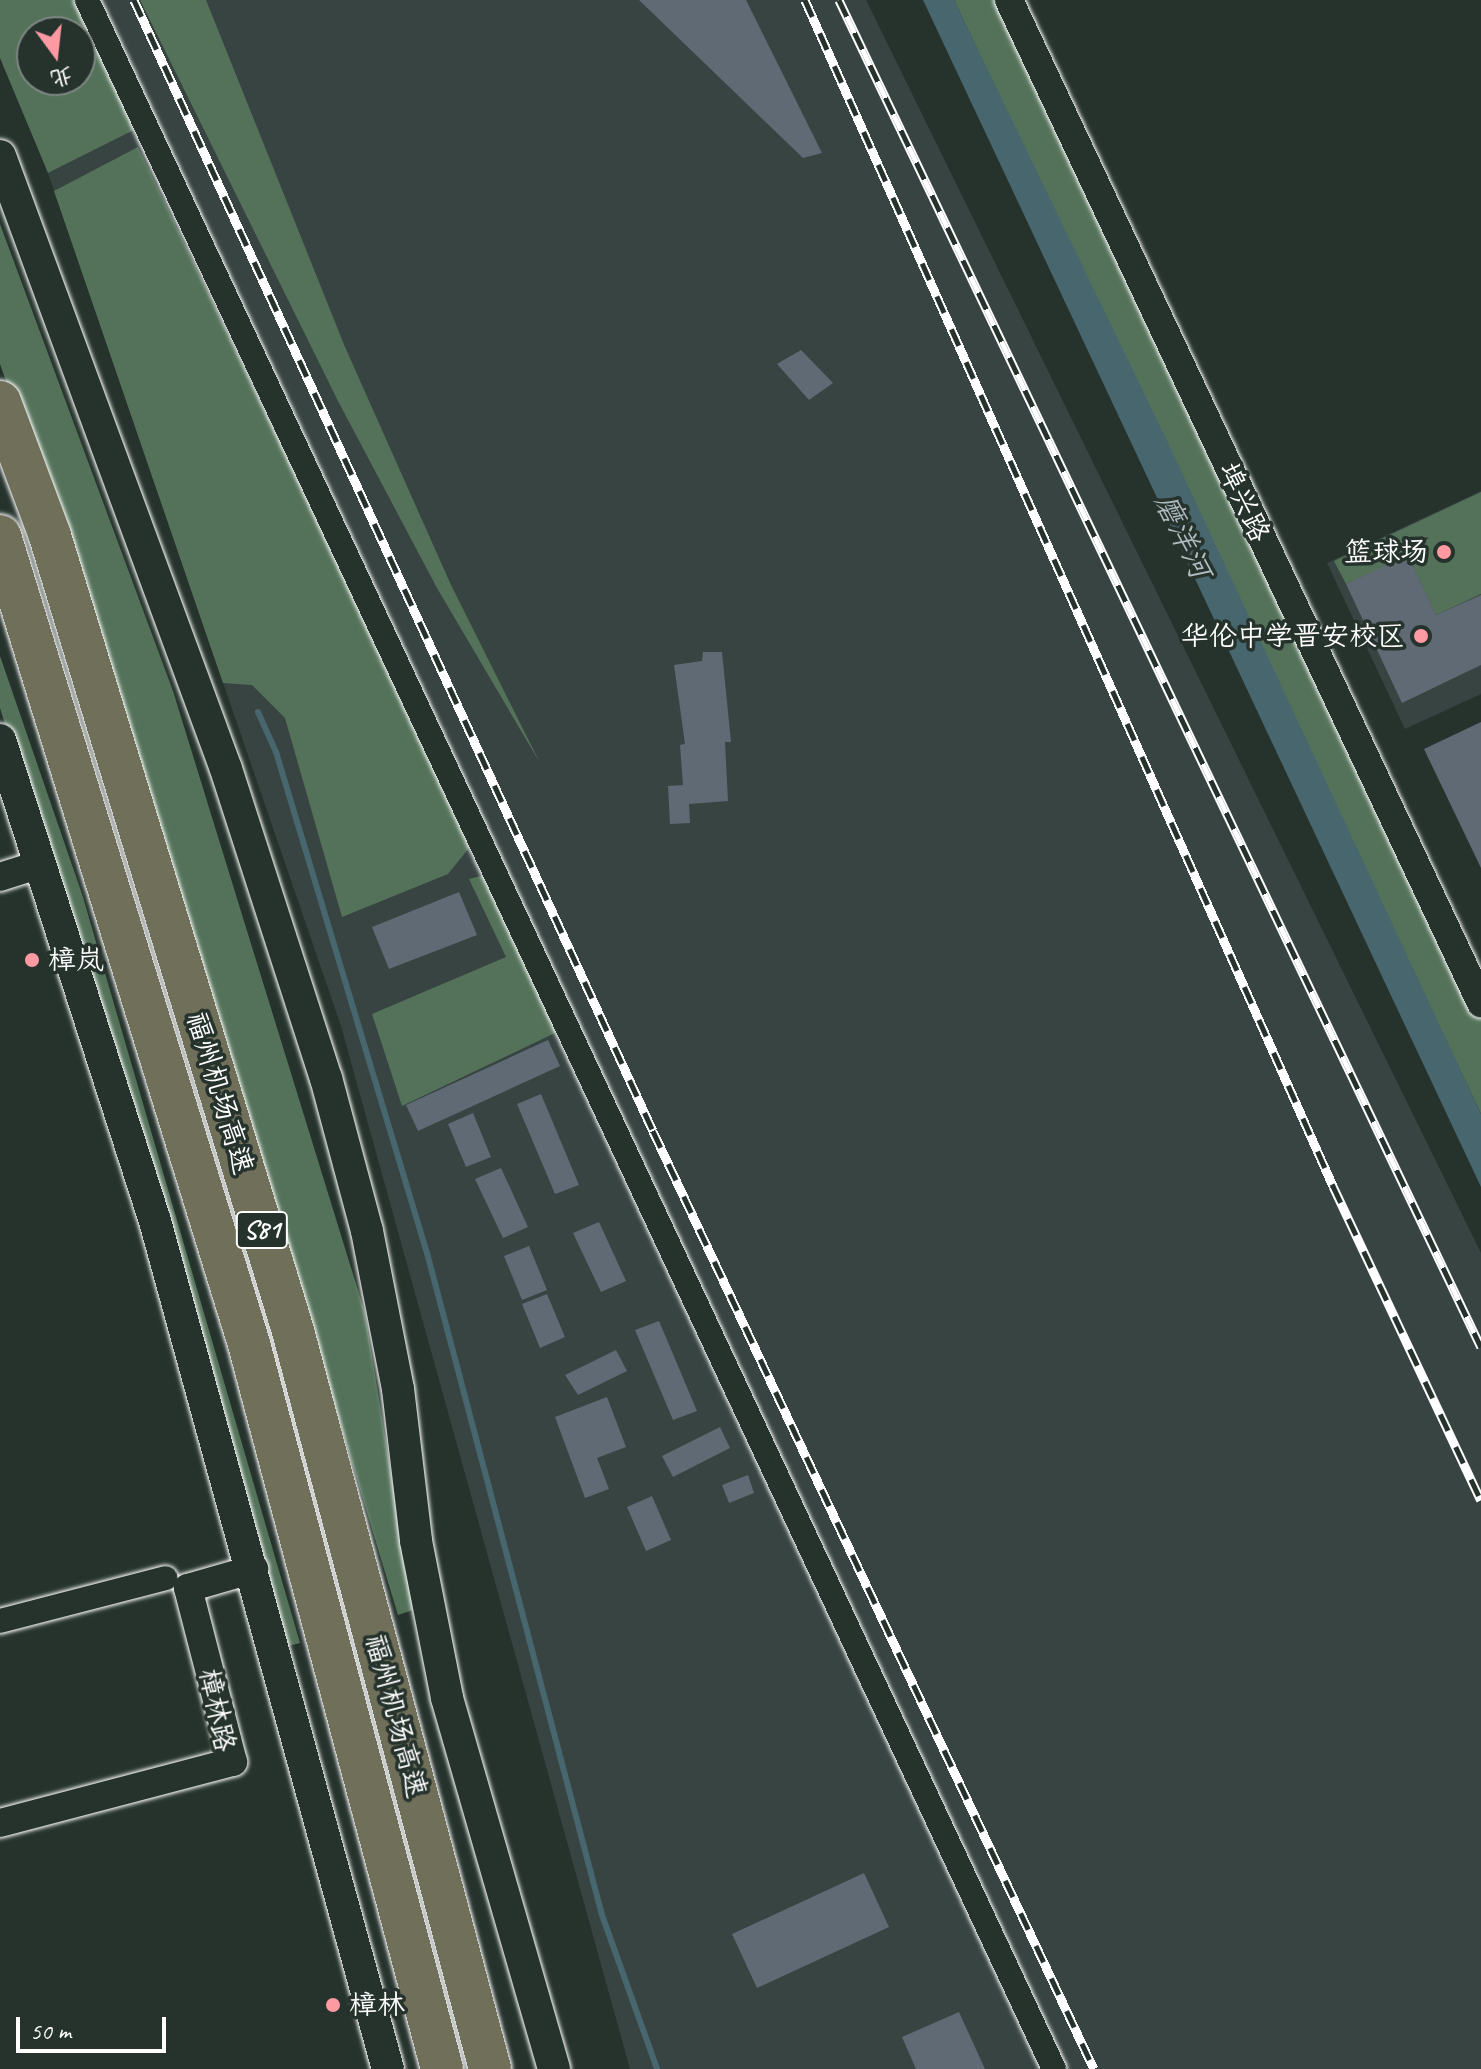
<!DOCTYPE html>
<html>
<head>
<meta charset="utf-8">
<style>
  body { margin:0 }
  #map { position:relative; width:1481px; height:2069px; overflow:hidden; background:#26332d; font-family:Caveat,"LXGW WenKai TC",sans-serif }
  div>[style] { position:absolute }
  .built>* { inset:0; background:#374442 }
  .green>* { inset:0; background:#54725a }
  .water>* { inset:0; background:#48666e }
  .stream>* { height:6px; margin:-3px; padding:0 3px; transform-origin:3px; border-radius:3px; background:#48666e }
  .building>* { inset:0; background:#5f6a74 }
  .roads { filter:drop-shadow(0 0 2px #fff) drop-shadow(0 0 2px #fff) }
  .minor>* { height:24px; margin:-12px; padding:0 12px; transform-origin:12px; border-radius:12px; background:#26332d }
  .tertiary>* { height:28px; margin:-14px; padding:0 14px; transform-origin:14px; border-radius:14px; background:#26332d }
  .secondary>* { height:32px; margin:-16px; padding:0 16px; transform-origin:16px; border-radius:16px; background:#26332d }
  .motorway>* { height:42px; margin:-21px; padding:0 21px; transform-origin:21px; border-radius:21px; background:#706f59 }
  .rail>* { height:9px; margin-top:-4.5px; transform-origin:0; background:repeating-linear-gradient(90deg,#26332d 0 18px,#fff 0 36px); box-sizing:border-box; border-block:2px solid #fff }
  .dots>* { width:22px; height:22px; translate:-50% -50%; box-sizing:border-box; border:4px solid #26332d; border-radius:50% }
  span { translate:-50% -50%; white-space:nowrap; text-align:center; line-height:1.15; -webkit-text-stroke:7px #26332d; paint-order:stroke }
  .shield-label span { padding:2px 6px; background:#26332d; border:2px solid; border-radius:6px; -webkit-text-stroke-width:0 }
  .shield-label { font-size:26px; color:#fff; font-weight:700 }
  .street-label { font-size:28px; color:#fff }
  .poi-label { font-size:28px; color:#fff }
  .right { translate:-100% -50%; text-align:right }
  .left { translate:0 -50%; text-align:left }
  .water-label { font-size:30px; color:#adbabe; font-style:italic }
  .north { position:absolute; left:16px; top:16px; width:80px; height:80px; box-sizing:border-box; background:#26332d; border:2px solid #7d8581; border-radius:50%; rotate:165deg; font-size:22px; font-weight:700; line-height:32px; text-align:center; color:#fff }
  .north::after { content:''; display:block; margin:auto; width:28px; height:36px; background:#ff9aa2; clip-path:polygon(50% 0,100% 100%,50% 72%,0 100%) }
  .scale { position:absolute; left:16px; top:2017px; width:150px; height:36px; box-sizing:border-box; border:4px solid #fff; border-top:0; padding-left:10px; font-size:24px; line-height:28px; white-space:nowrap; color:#fff; -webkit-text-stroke:6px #26332d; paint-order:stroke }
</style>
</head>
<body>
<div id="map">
  <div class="built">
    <div style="clip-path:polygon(98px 0,866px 0,1481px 1253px,1481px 2069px,630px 2069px,341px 1026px,48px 173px,156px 119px)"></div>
    <div style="clip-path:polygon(1481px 491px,1481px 694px,1405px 729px,1327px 563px)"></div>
  </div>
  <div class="green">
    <div style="clip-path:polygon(evenodd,0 0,98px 0,156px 119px,48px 173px,0 58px,0 0,32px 32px,80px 32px,80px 80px,32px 80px,32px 32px)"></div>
    <div style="clip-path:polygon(140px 0,206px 0,345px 347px,451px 585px,540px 763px,437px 588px,338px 401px)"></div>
    <div style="clip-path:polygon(954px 0,1004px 0,1481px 1015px,1481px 1114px)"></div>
    <div style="clip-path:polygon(138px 147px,467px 831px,469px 848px,448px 874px,342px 917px,285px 718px,252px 685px,223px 683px,54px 191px)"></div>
    <div style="clip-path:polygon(0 224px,173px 691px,365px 1313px,413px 1610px,398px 1615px,142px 766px,0 364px)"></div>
    <div style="clip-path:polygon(1481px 492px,1481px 594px,1436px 615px,1408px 556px,1346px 584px,1334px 561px)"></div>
    <div style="clip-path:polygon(0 656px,82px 894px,300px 1643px,288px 1646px,0 708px)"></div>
    <div style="clip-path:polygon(489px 874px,557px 1032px,402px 1106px,372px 1014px,506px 957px,469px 879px)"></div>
  </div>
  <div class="water">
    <div style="clip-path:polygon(923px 0,954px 0,1169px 445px,1481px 1114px,1481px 1187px)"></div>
  </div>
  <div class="stream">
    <div style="left:258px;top:712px;width:44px;rotate:65.8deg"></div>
    <div style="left:276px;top:752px;width:523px;rotate:73.23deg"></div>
    <div style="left:427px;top:1253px;width:685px;rotate:75.19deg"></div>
    <div style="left:602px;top:1915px;width:164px;rotate:70.3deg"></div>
  </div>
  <div class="building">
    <div style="clip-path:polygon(639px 0,746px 0,822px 153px,803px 158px)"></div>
    <div style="clip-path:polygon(801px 350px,833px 383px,809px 400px,777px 364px)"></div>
    <div style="clip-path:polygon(1408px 555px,1436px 615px,1481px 595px,1481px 665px,1402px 703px,1346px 584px)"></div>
    <div style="clip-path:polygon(703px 652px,722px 652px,731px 742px,725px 742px,728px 801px,689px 804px,690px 823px,670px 824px,668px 786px,683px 785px,680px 745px,685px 744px,674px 665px,702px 661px)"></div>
    <div style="clip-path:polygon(1481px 722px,1481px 868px,1424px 749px)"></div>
    <div style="clip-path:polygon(459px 892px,477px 935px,389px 969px,372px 927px)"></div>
    <div style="clip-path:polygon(548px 1040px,560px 1066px,418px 1131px,406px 1105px)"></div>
    <div style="clip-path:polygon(541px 1094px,579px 1185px,555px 1194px,517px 1104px)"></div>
    <div style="clip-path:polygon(473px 1113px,491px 1157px,466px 1167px,448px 1124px)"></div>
    <div style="clip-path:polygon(501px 1168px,528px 1227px,503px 1238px,475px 1179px)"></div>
    <div style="clip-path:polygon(599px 1222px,626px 1281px,601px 1292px,573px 1233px)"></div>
    <div style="clip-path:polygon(529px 1246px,547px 1290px,522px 1300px,504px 1256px)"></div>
    <div style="clip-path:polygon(547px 1294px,565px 1337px,540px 1348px,522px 1304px)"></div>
    <div style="clip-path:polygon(659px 1321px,697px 1411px,673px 1420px,635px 1330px)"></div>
    <div style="clip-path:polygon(616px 1350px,627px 1371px,578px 1395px,565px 1375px)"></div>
    <div style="clip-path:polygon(607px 1397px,626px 1447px,597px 1458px,609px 1489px,585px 1498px,555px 1417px)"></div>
    <div style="clip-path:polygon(720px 1427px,730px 1448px,673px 1477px,662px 1456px)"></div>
    <div style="clip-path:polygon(748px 1475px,754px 1493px,729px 1503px,722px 1485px)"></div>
    <div style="clip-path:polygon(652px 1496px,671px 1540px,646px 1551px,627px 1507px)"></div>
    <div style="clip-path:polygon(864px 1873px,889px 1927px,757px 1988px,732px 1934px)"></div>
    <div style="clip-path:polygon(959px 2012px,985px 2069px,916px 2069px,902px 2037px)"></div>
  </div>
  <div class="roads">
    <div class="minor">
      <div style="left:87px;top:0;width:2284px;rotate:64.95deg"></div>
      <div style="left:0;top:1621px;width:171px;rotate:-14.5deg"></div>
    </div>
    <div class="tertiary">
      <div style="left:1009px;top:0;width:1109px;rotate:64.8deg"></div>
      <div style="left:0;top:877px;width:43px;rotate:-17.6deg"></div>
      <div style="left:0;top:1823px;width:241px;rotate:-14.7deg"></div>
      <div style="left:233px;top:1762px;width:180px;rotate:-104.5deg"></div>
      <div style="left:188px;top:1588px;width:69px;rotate:-16.1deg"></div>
    </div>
    <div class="secondary">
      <div style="left:0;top:156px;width:653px;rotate:69.76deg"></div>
      <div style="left:226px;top:769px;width:325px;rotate:72.1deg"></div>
      <div style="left:326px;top:1078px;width:158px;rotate:75deg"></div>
      <div style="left:367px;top:1231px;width:161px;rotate:78.9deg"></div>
      <div style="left:398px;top:1389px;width:153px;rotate:83.2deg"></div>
      <div style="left:416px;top:1541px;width:160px;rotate:78.8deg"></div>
      <div style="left:447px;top:1698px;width:386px;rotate:73.9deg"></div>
      <div style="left:0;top:740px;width:505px;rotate:72.14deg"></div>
      <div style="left:155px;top:1221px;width:879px;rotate:74.64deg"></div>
    </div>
    <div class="motorway">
      <div style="left:0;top:402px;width:143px;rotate:69.5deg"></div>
      <div style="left:50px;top:536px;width:831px;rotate:73deg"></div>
      <div style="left:293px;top:1331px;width:764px;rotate:75.05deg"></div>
      <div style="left:0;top:536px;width:845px;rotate:72.87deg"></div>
      <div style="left:249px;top:1344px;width:750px;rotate:75.09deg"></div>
    </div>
  </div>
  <div class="rail">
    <div style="left:134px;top:0;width:1244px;rotate:65.35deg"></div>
    <div style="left:653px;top:1131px;width:1036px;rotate:64.82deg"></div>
    <div style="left:805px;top:0;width:1298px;rotate:66deg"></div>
    <div style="left:1333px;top:1186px;width:347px;rotate:64.8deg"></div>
    <div style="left:839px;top:0;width:1492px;rotate:64.52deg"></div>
  </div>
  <div class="dots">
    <div style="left:1444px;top:552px;background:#ff9aa2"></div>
    <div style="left:1421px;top:636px;background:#ff9aa2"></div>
    <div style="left:32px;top:960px;background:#ff9aa2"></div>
    <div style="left:333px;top:2005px;background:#ff9aa2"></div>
  </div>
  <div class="shield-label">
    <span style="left:262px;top:1230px">S81</span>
  </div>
  <div class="street-label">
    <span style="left:1244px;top:502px;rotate:65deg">埠兴路</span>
    <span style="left:220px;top:1093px;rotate:73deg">福州机场高速</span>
    <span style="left:217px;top:1710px;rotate:78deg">樟林路</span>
    <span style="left:396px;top:1716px;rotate:75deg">福州机场高速</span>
  </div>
  <div class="poi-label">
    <span class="right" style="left:1428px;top:552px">篮球场</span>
    <span class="right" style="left:1405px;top:636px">华伦中学晋安校区</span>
    <span class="left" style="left:48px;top:960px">樟岚</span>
    <span class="left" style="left:349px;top:2005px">樟林</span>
  </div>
  <div class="water-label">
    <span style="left:1183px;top:536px;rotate:64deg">磨洋河</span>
  </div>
  <div class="north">北</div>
  <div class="scale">50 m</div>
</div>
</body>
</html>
